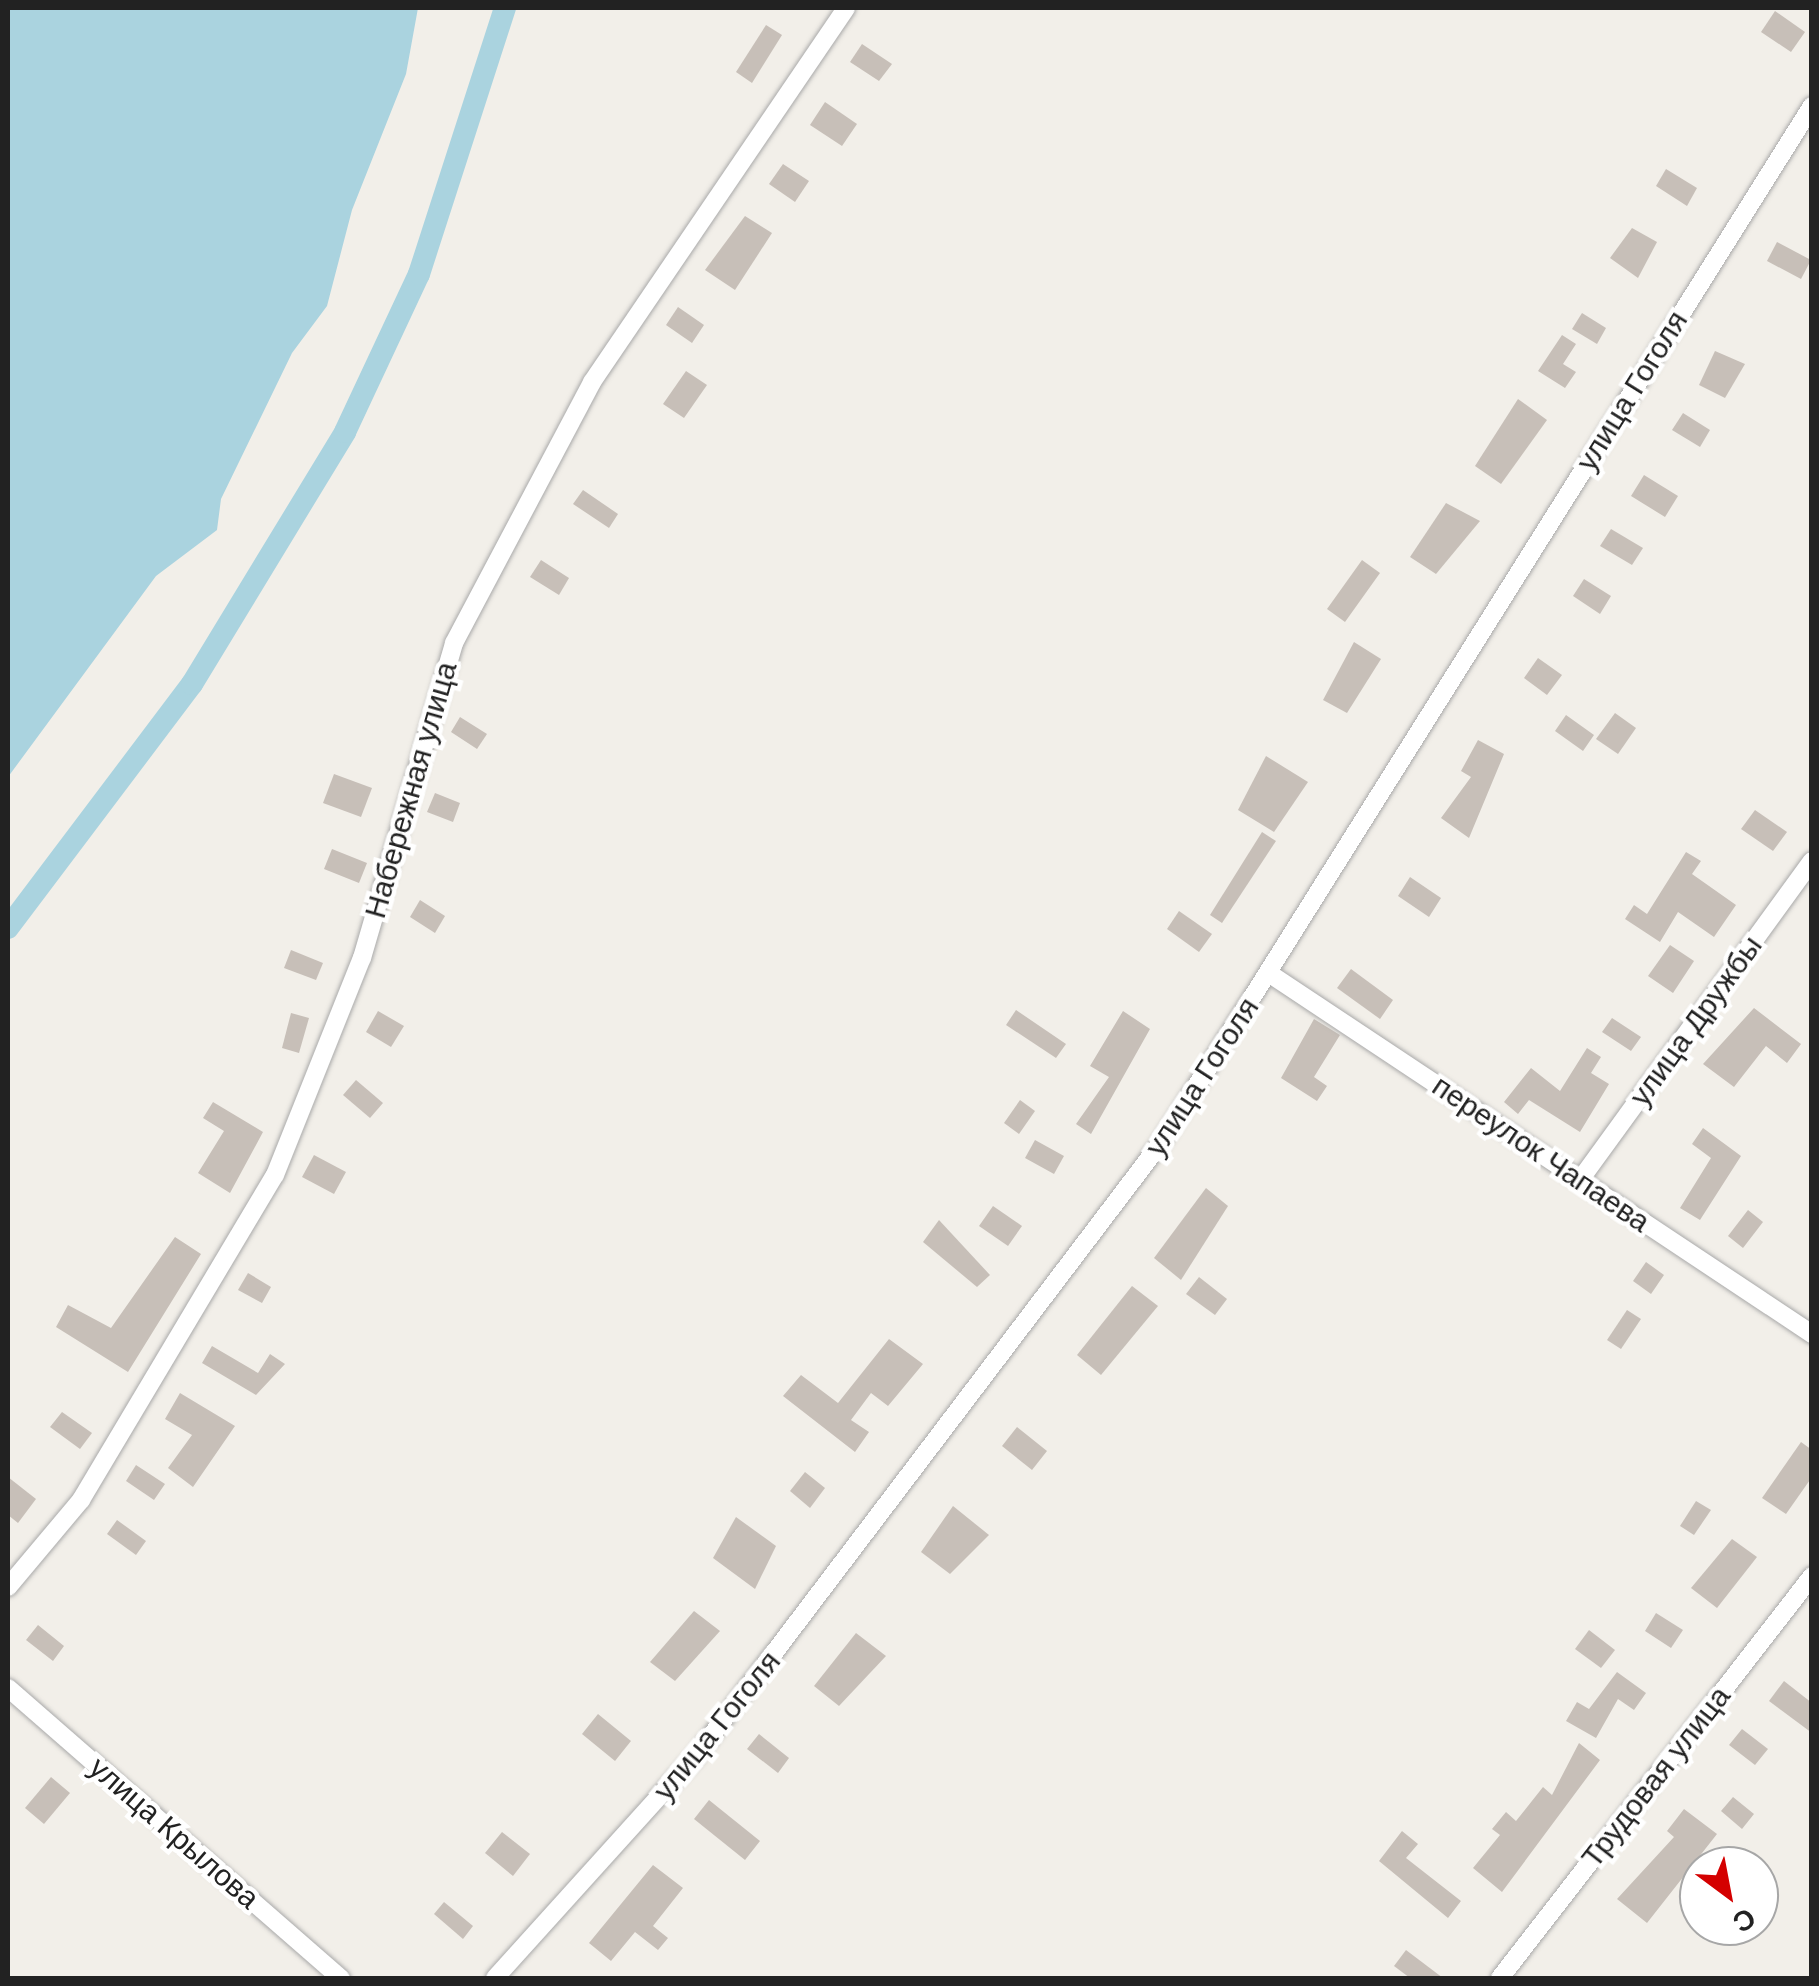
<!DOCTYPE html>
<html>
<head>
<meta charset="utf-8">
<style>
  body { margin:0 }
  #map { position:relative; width:1819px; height:1986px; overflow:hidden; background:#f2efe9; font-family:"DM Sans",sans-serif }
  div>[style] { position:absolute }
  .water>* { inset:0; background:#aad3df }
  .canal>* { height:22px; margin:-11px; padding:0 11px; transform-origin:11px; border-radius:11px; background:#aad3df }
  .building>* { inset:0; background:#c7bfb8 }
  .roads { filter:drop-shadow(0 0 2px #a9a9a9) drop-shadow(0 0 2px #a9a9a9) }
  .minor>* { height:18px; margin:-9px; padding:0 9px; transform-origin:9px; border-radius:9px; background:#fff }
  span { translate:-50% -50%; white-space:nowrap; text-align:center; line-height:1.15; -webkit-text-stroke:9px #fff; paint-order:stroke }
  .street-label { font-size:30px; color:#222 }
  .frame { position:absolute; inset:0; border:10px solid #222; pointer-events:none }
  .north { position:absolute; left:1679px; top:1846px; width:100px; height:100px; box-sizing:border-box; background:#fff; border:2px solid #a7a7a7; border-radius:50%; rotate:148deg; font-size:28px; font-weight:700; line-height:40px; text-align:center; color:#222 }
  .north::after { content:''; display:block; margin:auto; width:35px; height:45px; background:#d40000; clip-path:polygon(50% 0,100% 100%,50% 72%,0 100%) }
</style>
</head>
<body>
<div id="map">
  <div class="water">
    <div style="clip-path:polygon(8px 8px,418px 8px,406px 74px,352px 210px,327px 306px,292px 353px,221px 499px,217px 530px,156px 576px,8px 777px)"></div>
  </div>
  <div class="canal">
    <div style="left:8px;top:928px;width:306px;rotate:-53deg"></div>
    <div style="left:192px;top:684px;width:295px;rotate:-58.7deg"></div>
    <div style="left:345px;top:432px;width:174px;rotate:-64.9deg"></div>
    <div style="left:419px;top:274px;width:280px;rotate:-72.1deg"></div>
  </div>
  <div class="building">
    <div style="clip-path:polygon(1775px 11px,1805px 32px,1791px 52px,1761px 32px)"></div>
    <div style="clip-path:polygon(766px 25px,782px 35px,752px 83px,736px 72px)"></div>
    <div style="clip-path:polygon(862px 44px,892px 64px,879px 81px,850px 62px)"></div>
    <div style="clip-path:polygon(825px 102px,857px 124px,842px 146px,810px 125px)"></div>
    <div style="clip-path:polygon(783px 164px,809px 181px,795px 202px,769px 184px)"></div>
    <div style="clip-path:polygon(1666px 169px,1697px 188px,1687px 206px,1656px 186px)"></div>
    <div style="clip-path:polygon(745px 216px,772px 233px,735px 290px,705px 270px)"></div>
    <div style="clip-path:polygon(1632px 228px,1657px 242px,1638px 278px,1610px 258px)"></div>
    <div style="clip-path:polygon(1777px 242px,1811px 260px,1801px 279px,1767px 261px)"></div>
    <div style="clip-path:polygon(678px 307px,704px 325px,692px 343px,666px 325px)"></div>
    <div style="clip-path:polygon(1582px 313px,1606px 328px,1597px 344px,1572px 329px)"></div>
    <div style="clip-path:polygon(1562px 335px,1576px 344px,1563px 364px,1576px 372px,1565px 388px,1538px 371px)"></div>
    <div style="clip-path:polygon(1715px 351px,1745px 364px,1725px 398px,1699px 385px)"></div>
    <div style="clip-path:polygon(686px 371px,707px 385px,684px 418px,663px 404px)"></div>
    <div style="clip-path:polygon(1518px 399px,1547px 420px,1501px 484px,1475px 466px)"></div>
    <div style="clip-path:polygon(1683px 413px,1710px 430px,1700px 447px,1672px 430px)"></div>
    <div style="clip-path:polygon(1644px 475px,1678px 496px,1665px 517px,1631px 496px)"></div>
    <div style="clip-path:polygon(583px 490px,618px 514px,609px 528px,573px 504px)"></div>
    <div style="clip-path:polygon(1446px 503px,1480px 521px,1436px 574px,1410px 557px)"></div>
    <div style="clip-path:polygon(1611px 529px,1643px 548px,1632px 565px,1600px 546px)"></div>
    <div style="clip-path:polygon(541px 560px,569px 578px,559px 595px,530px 577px)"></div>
    <div style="clip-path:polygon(1362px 560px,1380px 573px,1345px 622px,1327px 609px)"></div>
    <div style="clip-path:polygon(1584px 579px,1611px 596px,1600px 614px,1573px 596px)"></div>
    <div style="clip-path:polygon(1354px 642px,1381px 659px,1347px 713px,1323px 700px)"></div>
    <div style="clip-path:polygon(1538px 658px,1562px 675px,1547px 695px,1524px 678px)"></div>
    <div style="clip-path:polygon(1615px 713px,1636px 728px,1618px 754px,1596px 739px)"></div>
    <div style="clip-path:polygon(1566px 715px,1594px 735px,1583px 751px,1555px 731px)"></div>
    <div style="clip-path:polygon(460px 717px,487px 734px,477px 749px,451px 732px)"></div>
    <div style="clip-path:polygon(1478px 740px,1504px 754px,1469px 838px,1441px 818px,1471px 777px,1461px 771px)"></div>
    <div style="clip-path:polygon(1266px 756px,1308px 782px,1274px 832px,1238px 810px)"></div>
    <div style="clip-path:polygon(334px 774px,372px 788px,361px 817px,323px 803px)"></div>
    <div style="clip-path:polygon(435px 793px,460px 803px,453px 822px,427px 812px)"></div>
    <div style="clip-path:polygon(1755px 810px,1787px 832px,1773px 851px,1741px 829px)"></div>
    <div style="clip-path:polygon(1262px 832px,1276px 841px,1222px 923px,1210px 915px)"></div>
    <div style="clip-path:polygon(332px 849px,367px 863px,359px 883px,324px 869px)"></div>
    <div style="clip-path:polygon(1686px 852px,1701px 861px,1692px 874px,1736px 905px,1714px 937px,1678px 912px,1660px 942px,1625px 919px,1634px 905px,1647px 914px)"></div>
    <div style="clip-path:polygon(1410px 877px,1441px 898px,1429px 917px,1398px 896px)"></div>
    <div style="clip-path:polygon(420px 900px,445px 916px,435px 933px,410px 917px)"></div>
    <div style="clip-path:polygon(1179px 911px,1212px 934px,1199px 952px,1167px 929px)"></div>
    <div style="clip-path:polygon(1670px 945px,1694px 961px,1673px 993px,1648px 976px)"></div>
    <div style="clip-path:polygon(291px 950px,323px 963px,316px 980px,284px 968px)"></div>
    <div style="clip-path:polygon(1351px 969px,1393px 1000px,1380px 1019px,1337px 988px)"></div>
    <div style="clip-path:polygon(1754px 1008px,1801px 1044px,1787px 1063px,1766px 1046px,1734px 1087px,1703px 1064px)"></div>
    <div style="clip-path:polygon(1016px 1010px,1066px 1044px,1056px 1058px,1006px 1025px)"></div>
    <div style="clip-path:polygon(378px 1011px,404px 1026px,391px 1047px,366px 1032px)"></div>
    <div style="clip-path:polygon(1123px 1011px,1150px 1029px,1091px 1134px,1076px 1124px,1109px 1077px,1090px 1066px)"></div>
    <div style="clip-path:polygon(291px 1013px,309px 1018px,299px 1053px,282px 1048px)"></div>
    <div style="clip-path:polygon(1612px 1018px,1641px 1037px,1631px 1051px,1602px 1032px)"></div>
    <div style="clip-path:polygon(1314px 1019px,1340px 1035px,1314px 1077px,1327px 1086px,1317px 1101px,1281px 1078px)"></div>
    <div style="clip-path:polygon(1587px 1048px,1601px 1057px,1591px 1073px,1609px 1084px,1580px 1132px,1529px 1100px,1518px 1114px,1504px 1102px,1531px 1068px,1560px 1091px)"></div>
    <div style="clip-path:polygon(356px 1080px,383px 1103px,370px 1118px,343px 1095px)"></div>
    <div style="clip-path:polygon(1020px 1100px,1035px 1111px,1019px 1134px,1004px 1123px)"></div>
    <div style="clip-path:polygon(213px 1102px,263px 1132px,230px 1193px,198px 1173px,224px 1131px,203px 1118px)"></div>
    <div style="clip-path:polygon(1703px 1128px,1741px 1156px,1700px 1220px,1680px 1208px,1711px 1158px,1692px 1144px)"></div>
    <div style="clip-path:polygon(1035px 1140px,1064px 1156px,1054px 1174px,1025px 1158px)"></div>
    <div style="clip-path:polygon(314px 1155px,346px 1172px,334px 1194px,302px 1177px)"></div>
    <div style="clip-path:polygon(1206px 1188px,1228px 1206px,1181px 1280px,1154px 1258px)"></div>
    <div style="clip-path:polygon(993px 1206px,1022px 1226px,1008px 1246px,979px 1226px)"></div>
    <div style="clip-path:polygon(1748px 1210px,1763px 1222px,1743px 1248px,1728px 1236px)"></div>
    <div style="clip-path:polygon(939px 1220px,990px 1275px,977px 1287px,923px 1242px)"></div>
    <div style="clip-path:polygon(175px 1237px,201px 1254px,128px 1372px,56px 1327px,68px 1305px,111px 1328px)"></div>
    <div style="clip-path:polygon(1646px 1262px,1664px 1275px,1651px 1294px,1633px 1281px)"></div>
    <div style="clip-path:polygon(248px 1273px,271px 1287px,262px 1303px,238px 1290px)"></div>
    <div style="clip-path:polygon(1199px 1277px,1227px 1299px,1215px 1315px,1186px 1294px)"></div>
    <div style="clip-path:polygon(1132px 1286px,1158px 1306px,1101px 1375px,1077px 1355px)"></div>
    <div style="clip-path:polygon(1627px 1310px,1641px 1319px,1621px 1349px,1607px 1340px)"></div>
    <div style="clip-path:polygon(889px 1339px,923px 1364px,888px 1406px,871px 1393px,851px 1420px,869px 1432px,855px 1452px,783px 1396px,801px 1375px,838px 1403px)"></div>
    <div style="clip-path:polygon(212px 1346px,258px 1373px,270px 1354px,285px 1364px,256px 1395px,202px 1363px)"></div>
    <div style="clip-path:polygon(180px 1393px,235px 1426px,193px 1487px,168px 1468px,192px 1435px,165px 1419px)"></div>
    <div style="clip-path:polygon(62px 1412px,92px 1433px,80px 1449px,50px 1427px)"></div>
    <div style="clip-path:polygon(1017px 1427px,1047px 1451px,1032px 1470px,1002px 1446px)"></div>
    <div style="clip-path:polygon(1801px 1442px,1812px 1450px,1812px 1477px,1786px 1514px,1762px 1498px)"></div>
    <div style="clip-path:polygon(136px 1465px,165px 1484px,154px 1500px,126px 1481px)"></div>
    <div style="clip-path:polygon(805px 1472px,825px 1488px,810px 1508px,790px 1491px)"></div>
    <div style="clip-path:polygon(8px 1477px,36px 1499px,18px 1523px,8px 1515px)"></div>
    <div style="clip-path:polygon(1696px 1501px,1711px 1510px,1694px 1535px,1680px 1526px)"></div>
    <div style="clip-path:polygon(953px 1506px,989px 1535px,950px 1574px,921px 1552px)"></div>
    <div style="clip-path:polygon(736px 1517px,776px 1546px,755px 1589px,713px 1558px)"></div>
    <div style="clip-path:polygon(117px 1520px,146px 1541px,136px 1555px,107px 1534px)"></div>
    <div style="clip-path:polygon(1732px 1539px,1757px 1557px,1717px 1608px,1691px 1588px)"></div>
    <div style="clip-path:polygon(694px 1611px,720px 1631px,675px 1681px,650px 1662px)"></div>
    <div style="clip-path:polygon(1656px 1613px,1683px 1630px,1671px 1648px,1645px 1631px)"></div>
    <div style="clip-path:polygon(38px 1625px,64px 1646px,53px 1661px,26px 1640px)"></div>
    <div style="clip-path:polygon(1589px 1630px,1615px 1650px,1601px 1668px,1575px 1649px)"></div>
    <div style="clip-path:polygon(856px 1633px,886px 1656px,839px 1706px,814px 1686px)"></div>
    <div style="clip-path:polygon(1617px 1672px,1646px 1693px,1634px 1710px,1618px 1699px,1596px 1738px,1566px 1721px,1577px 1702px,1589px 1709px)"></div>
    <div style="clip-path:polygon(1784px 1681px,1812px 1703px,1812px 1733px,1769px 1701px)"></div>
    <div style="clip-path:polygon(598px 1714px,631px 1741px,615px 1761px,582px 1734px)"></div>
    <div style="clip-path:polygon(1742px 1729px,1768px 1749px,1755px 1765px,1729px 1745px)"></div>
    <div style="clip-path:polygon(759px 1734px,789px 1758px,778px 1773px,747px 1749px)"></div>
    <div style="clip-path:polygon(1579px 1743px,1600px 1760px,1502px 1892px,1473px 1868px,1500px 1835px,1492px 1829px,1506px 1812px,1516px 1821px,1543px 1787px,1552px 1795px)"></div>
    <div style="clip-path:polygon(51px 1777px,70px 1793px,44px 1824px,25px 1808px)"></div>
    <div style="clip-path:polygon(1733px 1797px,1754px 1814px,1742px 1829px,1721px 1811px)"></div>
    <div style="clip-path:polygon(709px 1800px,760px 1841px,745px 1860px,694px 1819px)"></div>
    <div style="clip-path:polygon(1684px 1809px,1717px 1834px,1647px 1923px,1617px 1899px,1674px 1837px,1667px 1831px)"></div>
    <div style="clip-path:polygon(1402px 1831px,1418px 1844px,1406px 1858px,1461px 1901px,1448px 1918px,1379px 1861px)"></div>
    <div style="clip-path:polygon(502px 1832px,530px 1854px,513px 1876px,485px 1853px)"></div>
    <div style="clip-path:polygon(653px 1865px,683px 1888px,653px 1926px,668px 1938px,658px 1950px,635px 1932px,611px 1961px,589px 1943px)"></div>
    <div style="clip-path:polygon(444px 1902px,473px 1926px,463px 1939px,434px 1914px)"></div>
    <div style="clip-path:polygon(1406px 1950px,1443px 1978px,1410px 1978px,1394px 1966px)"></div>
  </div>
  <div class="roads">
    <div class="minor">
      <div style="left:1270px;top:974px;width:651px;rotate:33.59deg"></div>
      <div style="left:1580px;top:1180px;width:394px;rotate:-54deg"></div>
      <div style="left:8px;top:1587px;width:114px;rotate:-50deg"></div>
      <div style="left:81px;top:1500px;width:378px;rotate:-59.2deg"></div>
      <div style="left:275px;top:1175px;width:234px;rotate:-68.2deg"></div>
      <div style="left:362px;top:958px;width:328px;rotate:-73.7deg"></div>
      <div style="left:454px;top:643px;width:295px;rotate:-62.1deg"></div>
      <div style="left:592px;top:382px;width:452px;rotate:-55.8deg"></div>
      <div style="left:8px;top:1688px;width:442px;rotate:41.1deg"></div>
      <div style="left:495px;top:1978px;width:298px;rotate:-47.9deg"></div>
      <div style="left:695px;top:1757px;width:769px;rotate:-52.82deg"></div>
      <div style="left:1160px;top:1144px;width:1226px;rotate:-57.87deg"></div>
      <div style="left:1500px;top:1978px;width:509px;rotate:-52.18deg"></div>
    </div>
  </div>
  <div class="street-label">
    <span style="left:1632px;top:391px;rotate:-58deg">улица Гоголя</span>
    <span style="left:411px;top:790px;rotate:-74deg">Набережная улица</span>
    <span style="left:1696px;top:1021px;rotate:-54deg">улица Дружбы</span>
    <span style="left:1202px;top:1077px;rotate:-57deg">улица Гоголя</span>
    <span style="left:1541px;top:1154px;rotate:34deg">переулок Чапаева</span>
    <span style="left:717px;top:1726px;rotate:-51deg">улица Гоголя</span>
    <span style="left:1656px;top:1777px;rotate:-52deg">Трудовая улица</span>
    <span style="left:174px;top:1833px;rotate:41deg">улица Крылова</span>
  </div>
  <div class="frame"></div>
  <div class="north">С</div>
</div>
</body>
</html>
